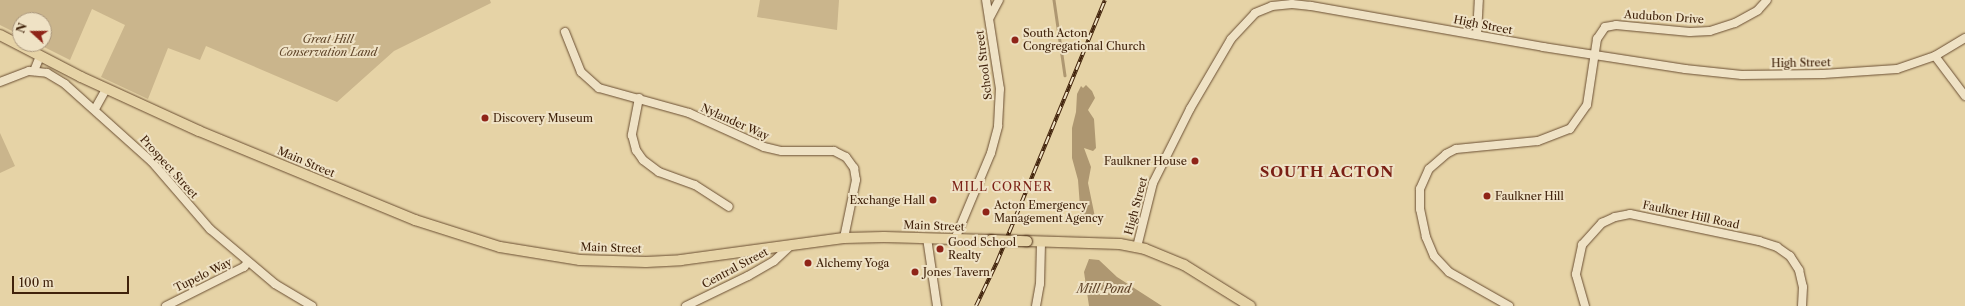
<!DOCTYPE html>
<html>
<head>
<meta charset="utf-8">
<style>
  body { margin:0 }
  #map { position:relative; width:1965px; height:306px; overflow:hidden; background:#e6d3a6; font-family:"Libre Caslon Text",serif }
  div>[style] { position:absolute }
  .green>* { inset:0; background:#cab58c }
  .water>* { inset:0; background:#ae9771 }
  .stream>* { height:2.5px; margin:-1.25px; padding:0 1.25px; transform-origin:1.25px; border-radius:1.25px; background:#ae9771 }
  .roads { filter:drop-shadow(0 0 1px #6a4e32) drop-shadow(0 0 1px #6a4e32) }
  .minor>* { height:8px; margin:-4px; padding:0 4px; transform-origin:4px; border-radius:4px; background:#efe2c5 }
  .major>* { height:10px; margin:-5px; padding:0 5px; transform-origin:5px; border-radius:5px; background:#e6d3a6 }
  .rail>* { height:4px; margin-top:-2px; transform-origin:0; background:repeating-linear-gradient(90deg,#efe2c5 0 8px,#40220b 0 16px); box-sizing:border-box; border-block:1px solid #40220b }
  .bridges { filter:drop-shadow(0 0 1px #40220b) drop-shadow(0 0 1px #40220b) }
  .major-bridge>* { height:10px; margin:-5px; padding:0 5px; transform-origin:5px; border-radius:5px; background:#e6d3a6 }
  .dots>* { width:11px; height:11px; translate:-50% -50%; box-sizing:border-box; border:2px solid #efe2c5; border-radius:50% }
  span { translate:-50% -50%; white-space:nowrap; text-align:center; line-height:1.15; -webkit-text-stroke:4px #efe2c5; paint-order:stroke }
  .street-label { font-size:11px; color:#40220b }
  .poi-label { font-size:11px; color:#40220b }
  .left { translate:0 -50%; text-align:left }
  .right { translate:-100% -50%; text-align:right }
  .park-label { font-size:11px; color:#62472b; font-style:italic }
  .neighbourhood-label { font-size:12px; color:#7a1f14; letter-spacing:1px }
  .water-label { font-size:12px; color:#61452a; font-style:italic }
  .district-label { font-size:15px; color:#7a1f14; font-weight:700; letter-spacing:1px }
  .north { position:absolute; left:12px; top:12px; width:40px; height:40px; box-sizing:border-box; background:#efe2c5; border:1px solid #a9957b; border-radius:50%; rotate:291deg; font-size:11px; font-weight:700; line-height:16px; text-align:center; color:#40220b }
  .north::after { content:''; display:block; margin:auto; width:14px; height:18px; background:#8f2418; clip-path:polygon(50% 0,100% 100%,50% 72%,0 100%) }
  .scale { position:absolute; left:12px; top:276px; width:117px; height:18px; box-sizing:border-box; border:2px solid #40220b; border-top:0; padding-left:5px; font-size:12px; line-height:14px; white-space:nowrap; color:#40220b; -webkit-text-stroke:3px #efe2c5; paint-order:stroke }
</style>
</head>
<body>
<div id="map">
  <div class="green">
    <div style="clip-path:polygon(0 0,490px 0,491px 3px,394px 51px,337px 102px,206px 46px,200px 60px,168px 48px,148px 99px,101px 77px,125px 25px,92px 9px,70px 60px,38px 44px,44px 44px,44px 20px,20px 20px,20px 35px,0 25px)"></div>
    <div style="clip-path:polygon(760px 0,839px 0,837px 30px,757px 17px)"></div>
    <div style="clip-path:polygon(0 133px,15px 166px,0 173px)"></div>
  </div>
  <div class="water">
    <div style="clip-path:polygon(1086px 85px,1092px 91px,1095px 98px,1088px 110px,1094px 119px,1096px 148px,1093px 151px,1084px 148px,1091px 167px,1088px 183px,1096px 222px,1081px 220px,1078px 180px,1072px 158px,1072px 128px,1076px 112px,1077px 94px,1081px 86px,1083px 88px)"></div>
    <div style="clip-path:polygon(1089px 259px,1099px 260px,1117px 277px,1162px 306px,1089px 306px,1084px 272px)"></div>
  </div>
  <div class="stream">
    <div style="left:1054px;top:0;width:76px;rotate:81.7deg"></div>
  </div>
  <div class="roads">
    <div class="minor">
      <div style="left:990px;top:17px;width:19px;rotate:-62deg"></div>
      <div style="left:565px;top:32px;width:43px;rotate:68.2deg"></div>
      <div style="left:581px;top:72px;width:24px;rotate:42deg"></div>
      <div style="left:599px;top:88px;width:93px;rotate:15.5deg"></div>
      <div style="left:689px;top:113px;width:82px;rotate:24.4deg"></div>
      <div style="left:764px;top:147px;width:18px;rotate:13deg"></div>
      <div style="left:782px;top:151px;width:52px"></div>
      <div style="left:834px;top:151px;width:13px;rotate:27deg"></div>
      <div style="left:846px;top:157px;width:14px;rotate:54deg"></div>
      <div style="left:854px;top:168px;width:12px;rotate:81deg"></div>
      <div style="left:856px;top:180px;width:59px;rotate:101.7deg"></div>
      <div style="left:1477px;top:35px;width:35px;rotate:-87deg"></div>
      <div style="left:1935px;top:56px;width:50px;rotate:53.1deg"></div>
      <div style="left:34px;top:71px;width:16px;rotate:-68deg"></div>
      <div style="left:0;top:82px;width:31px;rotate:-21deg"></div>
      <div style="left:29px;top:71px;width:18px;rotate:6deg"></div>
      <div style="left:47px;top:73px;width:21px;rotate:31deg"></div>
      <div style="left:65px;top:84px;width:117px;rotate:41.9deg"></div>
      <div style="left:152px;top:162px;width:89px;rotate:49.1deg"></div>
      <div style="left:210px;top:229px;width:85px;rotate:40.2deg"></div>
      <div style="left:275px;top:284px;width:43px;rotate:30.7deg"></div>
      <div style="left:639px;top:98px;width:38px;rotate:101deg"></div>
      <div style="left:632px;top:135px;width:16px;rotate:75deg"></div>
      <div style="left:636px;top:150px;width:12px;rotate:55deg"></div>
      <div style="left:643px;top:160px;width:20px;rotate:37deg"></div>
      <div style="left:659px;top:172px;width:38px;rotate:20deg"></div>
      <div style="left:695px;top:185px;width:40px;rotate:32.9deg"></div>
      <div style="left:95px;top:109px;width:23px;rotate:-61deg"></div>
      <div style="left:927px;top:238px;width:69px;rotate:81.6deg"></div>
      <div style="left:955px;top:239px;width:93px;rotate:-67.3deg"></div>
      <div style="left:991px;top:153px;width:28px;rotate:-75deg"></div>
      <div style="left:998px;top:126px;width:37px;rotate:-87deg"></div>
      <div style="left:1000px;top:89px;width:90px;rotate:-98.9deg"></div>
      <div style="left:1137px;top:247px;width:66px;rotate:-76deg"></div>
      <div style="left:1153px;top:183px;width:83px;rotate:-63.4deg"></div>
      <div style="left:1190px;top:109px;width:81px;rotate:-59.6deg"></div>
      <div style="left:1231px;top:39px;width:35px;rotate:-47deg"></div>
      <div style="left:1255px;top:13px;width:18px;rotate:-22deg"></div>
      <div style="left:1272px;top:6px;width:20px;rotate:-6deg"></div>
      <div style="left:1292px;top:4px;width:19px;rotate:6deg"></div>
      <div style="left:1311px;top:6px;width:236px;rotate:10deg"></div>
      <div style="left:1543px;top:47px;width:144px;rotate:8.8deg"></div>
      <div style="left:1685px;top:69px;width:57px;rotate:6deg"></div>
      <div style="left:1742px;top:75px;width:81px;rotate:-0.7deg"></div>
      <div style="left:1823px;top:74px;width:74px;rotate:-3.9deg"></div>
      <div style="left:1897px;top:69px;width:40px;rotate:-18.9deg"></div>
      <div style="left:1935px;top:56px;width:35px;rotate:-31deg"></div>
      <div style="left:166px;top:306px;width:87px;rotate:-26.6deg"></div>
      <div style="left:244px;top:267px;width:6px;rotate:-51deg"></div>
      <div style="left:686px;top:306px;width:69px;rotate:-25.8deg"></div>
      <div style="left:748px;top:276px;width:30px;rotate:-30deg"></div>
      <div style="left:774px;top:261px;width:23px;rotate:-43deg"></div>
      <div style="left:1036px;top:306px;width:22px;rotate:-80deg"></div>
      <div style="left:1040px;top:284px;width:42px;rotate:-88.6deg"></div>
      <div style="left:1509px;top:306px;width:69px;rotate:-150.5deg"></div>
      <div style="left:1449px;top:272px;width:22px;rotate:-133deg"></div>
      <div style="left:1434px;top:256px;width:21px;rotate:-113deg"></div>
      <div style="left:1426px;top:237px;width:29px;rotate:-102deg"></div>
      <div style="left:1420px;top:209px;width:20px;rotate:-90deg"></div>
      <div style="left:1420px;top:189px;width:22px;rotate:-66deg"></div>
      <div style="left:1429px;top:169px;width:23px;rotate:-41deg"></div>
      <div style="left:1446px;top:154px;width:11px;rotate:-27deg"></div>
      <div style="left:1456px;top:149px;width:82px;rotate:-5.6deg"></div>
      <div style="left:1538px;top:141px;width:34px;rotate:-21deg"></div>
      <div style="left:1570px;top:129px;width:29px;rotate:-55deg"></div>
      <div style="left:1587px;top:105px;width:67px;rotate:-81.4deg"></div>
      <div style="left:1597px;top:39px;width:14px;rotate:-56deg"></div>
      <div style="left:1605px;top:27px;width:11px;rotate:-10deg"></div>
      <div style="left:1616px;top:25px;width:74px;rotate:5.4deg"></div>
      <div style="left:1690px;top:32px;width:20px;rotate:-3deg"></div>
      <div style="left:1710px;top:31px;width:26px;rotate:-18deg"></div>
      <div style="left:1735px;top:23px;width:26px;rotate:-29deg"></div>
      <div style="left:1758px;top:10px;width:13px;rotate:-48deg"></div>
      <div style="left:1585px;top:306px;width:33px;rotate:-106deg"></div>
      <div style="left:1576px;top:274px;width:30px;rotate:-78deg"></div>
      <div style="left:1582px;top:245px;width:30px;rotate:-48deg"></div>
      <div style="left:1602px;top:223px;width:14px;rotate:-25deg"></div>
      <div style="left:1615px;top:217px;width:15px;rotate:-11deg"></div>
      <div style="left:1630px;top:214px;width:132px;rotate:11.8deg"></div>
      <div style="left:1759px;top:241px;width:19px;rotate:18deg"></div>
      <div style="left:1777px;top:247px;width:16px;rotate:35deg"></div>
      <div style="left:1790px;top:256px;width:17px;rotate:57deg"></div>
      <div style="left:1799px;top:270px;width:17px;rotate:77deg"></div>
      <div style="left:1803px;top:287px;width:19px;rotate:93deg"></div>
    </div>
    <div class="major">
      <div style="left:0;top:35px;width:91px;rotate:27.4deg"></div>
      <div style="left:81px;top:77px;width:130px;rotate:24.6deg"></div>
      <div style="left:199px;top:131px;width:234px;rotate:22.4deg"></div>
      <div style="left:415px;top:220px;width:89px;rotate:17.6deg"></div>
      <div style="left:500px;top:247px;width:81px;rotate:9.2deg"></div>
      <div style="left:580px;top:260px;width:66px;rotate:1.7deg"></div>
      <div style="left:646px;top:262px;width:35px;rotate:-3deg"></div>
      <div style="left:681px;top:260px;width:164px;rotate:-7.7deg"></div>
      <div style="left:844px;top:238px;width:40px;rotate:-1.4deg"></div>
      <div style="left:884px;top:237px;width:107px;rotate:1.6deg"></div>
      <div style="left:1027px;top:241px;width:93px;rotate:1.8deg"></div>
      <div style="left:1120px;top:244px;width:25px;rotate:11deg"></div>
      <div style="left:1145px;top:249px;width:42px;rotate:22.3deg"></div>
      <div style="left:1184px;top:265px;width:78px;rotate:31.8deg"></div>
    </div>
  </div>
  <div class="rail">
    <div style="left:976px;top:306px;width:49px;rotate:-64.5deg"></div>
    <div style="left:997px;top:262px;width:283px;rotate:-67.6deg"></div>
  </div>
  <div class="bridges">
    <div class="major-bridge">
      <div style="left:991px;top:240px;width:36px;rotate:2deg"></div>
    </div>
  </div>
  <div class="dots">
    <div style="left:1015px;top:40px;background:#8f2418"></div>
    <div style="left:485px;top:118px;background:#8f2418"></div>
    <div style="left:1195px;top:161px;background:#8f2418"></div>
    <div style="left:1487px;top:196px;background:#8f2418"></div>
    <div style="left:933px;top:200px;background:#8f2418"></div>
    <div style="left:986px;top:212px;background:#8f2418"></div>
    <div style="left:940px;top:249px;background:#8f2418"></div>
    <div style="left:808px;top:263px;background:#8f2418"></div>
    <div style="left:915px;top:272px;background:#8f2418"></div>
  </div>
  <div class="street-label">
    <span style="left:1664px;top:17px;rotate:4deg">Audubon Drive</span>
    <span style="left:1483px;top:25px;rotate:11deg">High Street</span>
    <span style="left:1801px;top:63px;rotate:-1deg">High Street</span>
    <span style="left:984px;top:65px;rotate:-97deg">School Street</span>
    <span style="left:735px;top:122px;rotate:24deg">Nylander Way</span>
    <span style="left:306px;top:162px;rotate:23deg">Main Street</span>
    <span style="left:169px;top:167px;rotate:48deg">Prospect Street</span>
    <span style="left:1136px;top:206px;rotate:-75deg">High Street</span>
    <span style="left:1691px;top:215px;rotate:12deg">Faulkner Hill Road</span>
    <span style="left:934px;top:226px;rotate:2deg">Main Street</span>
    <span style="left:611px;top:248px;rotate:2deg">Main Street</span>
    <span style="left:735px;top:268px;rotate:-28deg">Central Street</span>
    <span style="left:203px;top:275px;rotate:-26deg">Tupelo Way</span>
  </div>
  <div class="poi-label">
    <span class="left" style="left:1023px;top:40px">South Acton<br>Congregational Church</span>
    <span class="left" style="left:493px;top:118px">Discovery Museum</span>
    <span class="right" style="left:1187px;top:161px">Faulkner House</span>
    <span class="left" style="left:1495px;top:196px">Faulkner Hill</span>
    <span class="right" style="left:925px;top:200px">Exchange Hall</span>
    <span class="left" style="left:994px;top:212px">Acton Emergency<br>Management Agency</span>
    <span class="left" style="left:948px;top:249px">Good School<br>Realty</span>
    <span class="left" style="left:816px;top:263px">Alchemy Yoga</span>
    <span class="left" style="left:923px;top:272px">Jones Tavern</span>
  </div>
  <div class="park-label">
    <span style="left:328px;top:46px">Great Hill<br>Conservation Land</span>
  </div>
  <div class="neighbourhood-label">
    <span style="left:1002px;top:187px">MILL CORNER</span>
  </div>
  <div class="water-label">
    <span style="left:1104px;top:289px">Mill Pond</span>
  </div>
  <div class="district-label">
    <span style="left:1327px;top:172px">SOUTH ACTON</span>
  </div>
  <div class="north">N</div>
  <div class="scale">100 m</div>
</div>
</body>
</html>
